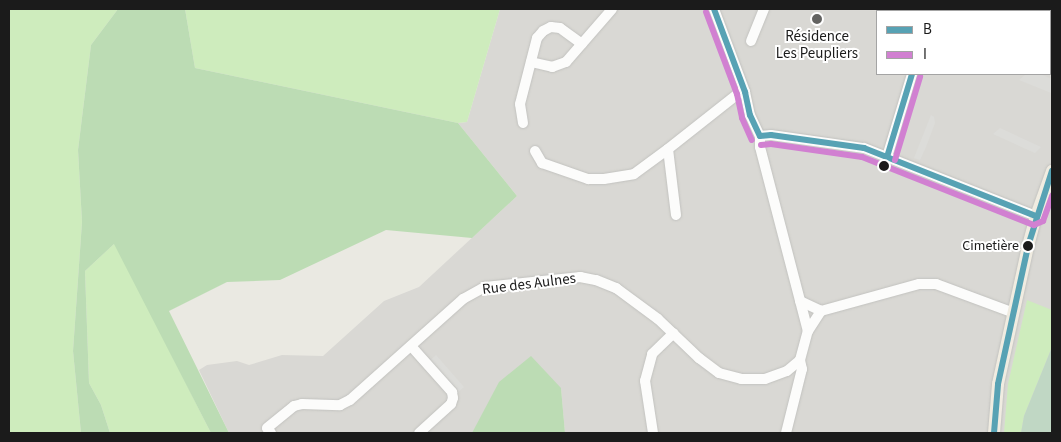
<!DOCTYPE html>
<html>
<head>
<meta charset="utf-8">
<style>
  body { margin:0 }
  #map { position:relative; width:1061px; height:442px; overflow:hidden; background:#eae9e2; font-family:"Source Sans 3",sans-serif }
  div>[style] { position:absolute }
  .residential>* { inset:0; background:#d9d8d4 }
  .grass>* { inset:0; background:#ceecbd }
  .forest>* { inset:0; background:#bcdcb4 }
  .cemetery>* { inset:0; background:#c0d7c4 }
  .parking>* { inset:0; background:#dcdcd9 }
  .roads { filter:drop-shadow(0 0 1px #c2c2bf) drop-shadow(0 0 1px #c2c2bf) }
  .minor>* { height:10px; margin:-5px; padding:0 5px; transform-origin:5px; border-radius:5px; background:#fcfcfb }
  .major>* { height:12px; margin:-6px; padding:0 6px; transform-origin:6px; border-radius:6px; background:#f0ece1 }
  .bus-1>* { height:6px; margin:-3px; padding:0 3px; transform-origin:3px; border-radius:3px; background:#57a2b4 }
  .bus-2>* { height:6px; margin:-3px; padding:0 3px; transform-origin:3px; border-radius:3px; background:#d180d1 }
  .dots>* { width:14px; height:14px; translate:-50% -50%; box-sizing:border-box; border:2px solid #fff; border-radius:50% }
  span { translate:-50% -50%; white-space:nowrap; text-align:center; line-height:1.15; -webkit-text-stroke:4px #fff; paint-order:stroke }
  .bus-label { font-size:14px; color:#1b1b1b }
  .right { translate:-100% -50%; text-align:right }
  .poi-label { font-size:15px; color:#1b1b1b }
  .street-label { font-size:15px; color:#1b1b1b }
  .frame { position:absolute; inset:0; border:10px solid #1b1b1b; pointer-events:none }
  .legend { position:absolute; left:876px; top:10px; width:175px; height:65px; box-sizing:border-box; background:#fff; border:1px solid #a4a4a4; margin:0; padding:6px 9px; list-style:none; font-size:15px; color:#1b1b1b }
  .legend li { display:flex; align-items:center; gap:10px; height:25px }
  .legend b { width:25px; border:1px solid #a4a4a4 }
</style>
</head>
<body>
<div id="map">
  <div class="residential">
    <div style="clip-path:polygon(evenodd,500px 9px,1052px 9px,1052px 433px,565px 433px,561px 388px,472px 433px,229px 433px,199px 370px,207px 365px,237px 361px,249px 365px,282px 355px,323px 356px,384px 301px,419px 287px,517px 196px,458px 123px,467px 122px,500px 9px,877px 11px,1050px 11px,1050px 74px,877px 74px,877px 11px)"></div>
  </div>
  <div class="grass">
    <div style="clip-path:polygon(9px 9px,118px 9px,91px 45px,78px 150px,82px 222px,73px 351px,81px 433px,9px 433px)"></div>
    <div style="clip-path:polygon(185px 9px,500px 9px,467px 122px,458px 123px,195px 68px)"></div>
    <div style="clip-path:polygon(115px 243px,211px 433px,110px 433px,101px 405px,89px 383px,85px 271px)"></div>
    <div style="clip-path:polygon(1027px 300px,1052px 310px,1052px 347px,1024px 416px,1021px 433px,1004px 433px,1008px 384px)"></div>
  </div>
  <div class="forest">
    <div style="clip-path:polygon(118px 9px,185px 9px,195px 68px,458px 123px,517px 196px,472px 238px,386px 230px,280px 280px,227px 282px,169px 311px,229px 433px,211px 433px,114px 244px,85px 271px,89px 383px,101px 405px,110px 433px,81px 433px,73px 351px,82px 222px,78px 150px,91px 45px)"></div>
    <div style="clip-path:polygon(531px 356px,561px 388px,565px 433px,472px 433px,499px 382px)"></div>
  </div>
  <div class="cemetery">
    <div style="clip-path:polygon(1052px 347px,1052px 433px,1021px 433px,1024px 416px)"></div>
  </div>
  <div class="parking">
    <div style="clip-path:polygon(1026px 74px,1040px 74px,1052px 79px,1052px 92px,1051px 93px,1019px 80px)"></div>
    <div style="clip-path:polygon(931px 115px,934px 117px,935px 123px,926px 147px,920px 160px,914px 158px)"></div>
    <div style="clip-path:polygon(1000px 128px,1041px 147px,1035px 153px,993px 134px)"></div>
    <div style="clip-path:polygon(436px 355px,464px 387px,456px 394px,428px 362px)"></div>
  </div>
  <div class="roads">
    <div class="minor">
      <div style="left:714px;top:9px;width:89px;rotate:69.5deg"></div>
      <div style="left:745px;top:92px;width:24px;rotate:78deg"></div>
      <div style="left:750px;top:115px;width:23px;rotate:65deg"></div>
      <div style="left:760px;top:136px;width:11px;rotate:90deg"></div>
      <div style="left:760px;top:147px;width:190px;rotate:75.4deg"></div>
      <div style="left:967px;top:9px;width:6px;rotate:18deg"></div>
      <div style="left:931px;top:11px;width:4px;rotate:-27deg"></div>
      <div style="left:751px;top:41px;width:35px;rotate:-68deg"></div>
      <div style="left:1050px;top:42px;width:2px;rotate:27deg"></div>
      <div style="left:531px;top:62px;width:22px;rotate:13deg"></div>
      <div style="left:552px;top:67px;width:15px;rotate:-20deg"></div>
      <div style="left:566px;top:62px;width:70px;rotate:-49deg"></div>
      <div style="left:523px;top:123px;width:19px;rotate:-99deg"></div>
      <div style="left:520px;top:104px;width:68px;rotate:-75.6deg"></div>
      <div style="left:537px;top:38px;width:9px;rotate:-49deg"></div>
      <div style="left:543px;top:31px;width:9px;rotate:-27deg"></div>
      <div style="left:551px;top:27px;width:9px;rotate:6deg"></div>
      <div style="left:560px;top:28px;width:27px;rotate:36deg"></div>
      <div style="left:760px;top:136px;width:11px;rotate:-5deg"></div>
      <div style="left:771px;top:135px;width:94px;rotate:8deg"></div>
      <div style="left:864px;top:148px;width:185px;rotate:21.6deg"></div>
      <div style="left:535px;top:151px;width:14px;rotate:60deg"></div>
      <div style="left:542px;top:163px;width:49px;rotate:19.2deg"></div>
      <div style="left:588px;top:179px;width:16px"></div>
      <div style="left:604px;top:179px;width:30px;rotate:-9deg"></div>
      <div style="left:634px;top:174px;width:42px;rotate:-36.3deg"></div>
      <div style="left:887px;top:157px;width:87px;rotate:-73.2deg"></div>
      <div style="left:676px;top:215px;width:66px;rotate:-96.9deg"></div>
      <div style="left:668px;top:149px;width:90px;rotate:-38.3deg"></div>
      <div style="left:739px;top:93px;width:6px;rotate:-9deg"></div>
      <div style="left:800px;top:301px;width:23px;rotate:25deg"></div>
      <div style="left:821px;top:311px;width:102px;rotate:-15.4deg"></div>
      <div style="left:919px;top:284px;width:17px"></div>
      <div style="left:936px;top:284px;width:83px;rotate:20.4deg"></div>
      <div style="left:411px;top:346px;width:62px;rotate:48.3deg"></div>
      <div style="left:452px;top:392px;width:6px;rotate:81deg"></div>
      <div style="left:453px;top:398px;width:6px;rotate:108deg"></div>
      <div style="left:451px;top:404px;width:43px;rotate:137.8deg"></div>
      <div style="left:271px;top:433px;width:6px;rotate:-129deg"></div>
      <div style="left:267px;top:428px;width:35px;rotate:-39deg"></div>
      <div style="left:294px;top:406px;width:8px;rotate:-14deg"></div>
      <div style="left:302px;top:404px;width:38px;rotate:2deg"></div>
      <div style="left:340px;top:405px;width:11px;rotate:-27deg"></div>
      <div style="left:350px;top:400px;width:152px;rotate:-41.8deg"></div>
      <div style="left:463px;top:299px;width:25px;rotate:-29deg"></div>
      <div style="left:485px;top:287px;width:96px;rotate:-6deg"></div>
      <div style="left:580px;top:277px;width:16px;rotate:11deg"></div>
      <div style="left:596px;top:280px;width:22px;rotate:22deg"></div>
      <div style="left:616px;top:288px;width:52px;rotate:36.4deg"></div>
      <div style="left:658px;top:319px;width:57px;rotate:43.6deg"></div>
      <div style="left:699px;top:358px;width:25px;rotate:37deg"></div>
      <div style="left:719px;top:373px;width:23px;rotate:15deg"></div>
      <div style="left:741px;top:379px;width:24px"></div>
      <div style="left:765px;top:379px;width:23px;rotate:-20deg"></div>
      <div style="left:787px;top:371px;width:17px;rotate:-40deg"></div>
      <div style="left:800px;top:360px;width:30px;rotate:-75deg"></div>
      <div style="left:808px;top:331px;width:24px;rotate:-57deg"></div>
      <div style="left:653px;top:433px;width:53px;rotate:-98.7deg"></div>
      <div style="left:645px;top:381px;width:28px;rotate:-75deg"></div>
      <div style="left:652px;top:354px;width:30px;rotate:-44deg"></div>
      <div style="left:786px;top:433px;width:66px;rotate:-76deg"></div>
      <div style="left:802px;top:369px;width:9px;rotate:-103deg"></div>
    </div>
    <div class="major">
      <div style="left:994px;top:433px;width:49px;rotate:-85.3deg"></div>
      <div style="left:998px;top:384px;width:141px;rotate:-77.7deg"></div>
      <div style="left:1028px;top:246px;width:31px;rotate:-75deg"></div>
      <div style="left:1036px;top:216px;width:48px;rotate:-70.4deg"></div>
    </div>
  </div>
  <div class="bus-1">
    <div style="left:714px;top:9px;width:89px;rotate:69.5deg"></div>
    <div style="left:745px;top:92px;width:24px;rotate:78deg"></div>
    <div style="left:750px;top:115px;width:23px;rotate:65deg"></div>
    <div style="left:760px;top:136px;width:11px;rotate:-5deg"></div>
    <div style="left:771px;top:135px;width:94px;rotate:8deg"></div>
    <div style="left:864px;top:148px;width:185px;rotate:21.6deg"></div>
    <div style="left:887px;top:157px;width:87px;rotate:-73.2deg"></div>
    <div style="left:994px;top:433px;width:49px;rotate:-85.3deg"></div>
    <div style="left:998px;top:384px;width:141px;rotate:-77.7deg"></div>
    <div style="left:1028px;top:246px;width:79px;rotate:-72.3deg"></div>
  </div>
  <div class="bus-2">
    <div style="left:706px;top:12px;width:88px;rotate:69.3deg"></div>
    <div style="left:737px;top:94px;width:25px;rotate:78deg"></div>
    <div style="left:742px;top:118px;width:24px;rotate:66deg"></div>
    <div style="left:761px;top:145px;width:10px;rotate:-6deg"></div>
    <div style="left:771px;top:144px;width:92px;rotate:8.1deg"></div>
    <div style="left:862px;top:157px;width:185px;rotate:21.6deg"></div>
    <div style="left:1034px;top:225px;width:10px;rotate:-24deg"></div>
    <div style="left:1043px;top:221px;width:27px;rotate:-70deg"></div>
    <div style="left:895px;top:160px;width:87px;rotate:-73.2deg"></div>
  </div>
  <div class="dots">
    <div style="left:817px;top:19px;background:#636361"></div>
    <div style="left:884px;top:166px;background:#1b1b1b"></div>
    <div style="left:1028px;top:246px;background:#1b1b1b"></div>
  </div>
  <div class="bus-label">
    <span class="right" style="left:1019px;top:246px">Cimetière</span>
  </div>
  <div class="poi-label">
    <span style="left:817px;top:45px">Résidence<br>Les Peupliers</span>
  </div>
  <div class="street-label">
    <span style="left:529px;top:284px;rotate:-7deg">Rue des Aulnes</span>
  </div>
  <div class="frame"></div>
  <ul class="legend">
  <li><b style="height:6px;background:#57a2b4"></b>B</li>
  <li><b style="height:6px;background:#d180d1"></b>I</li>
  </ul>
</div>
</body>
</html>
